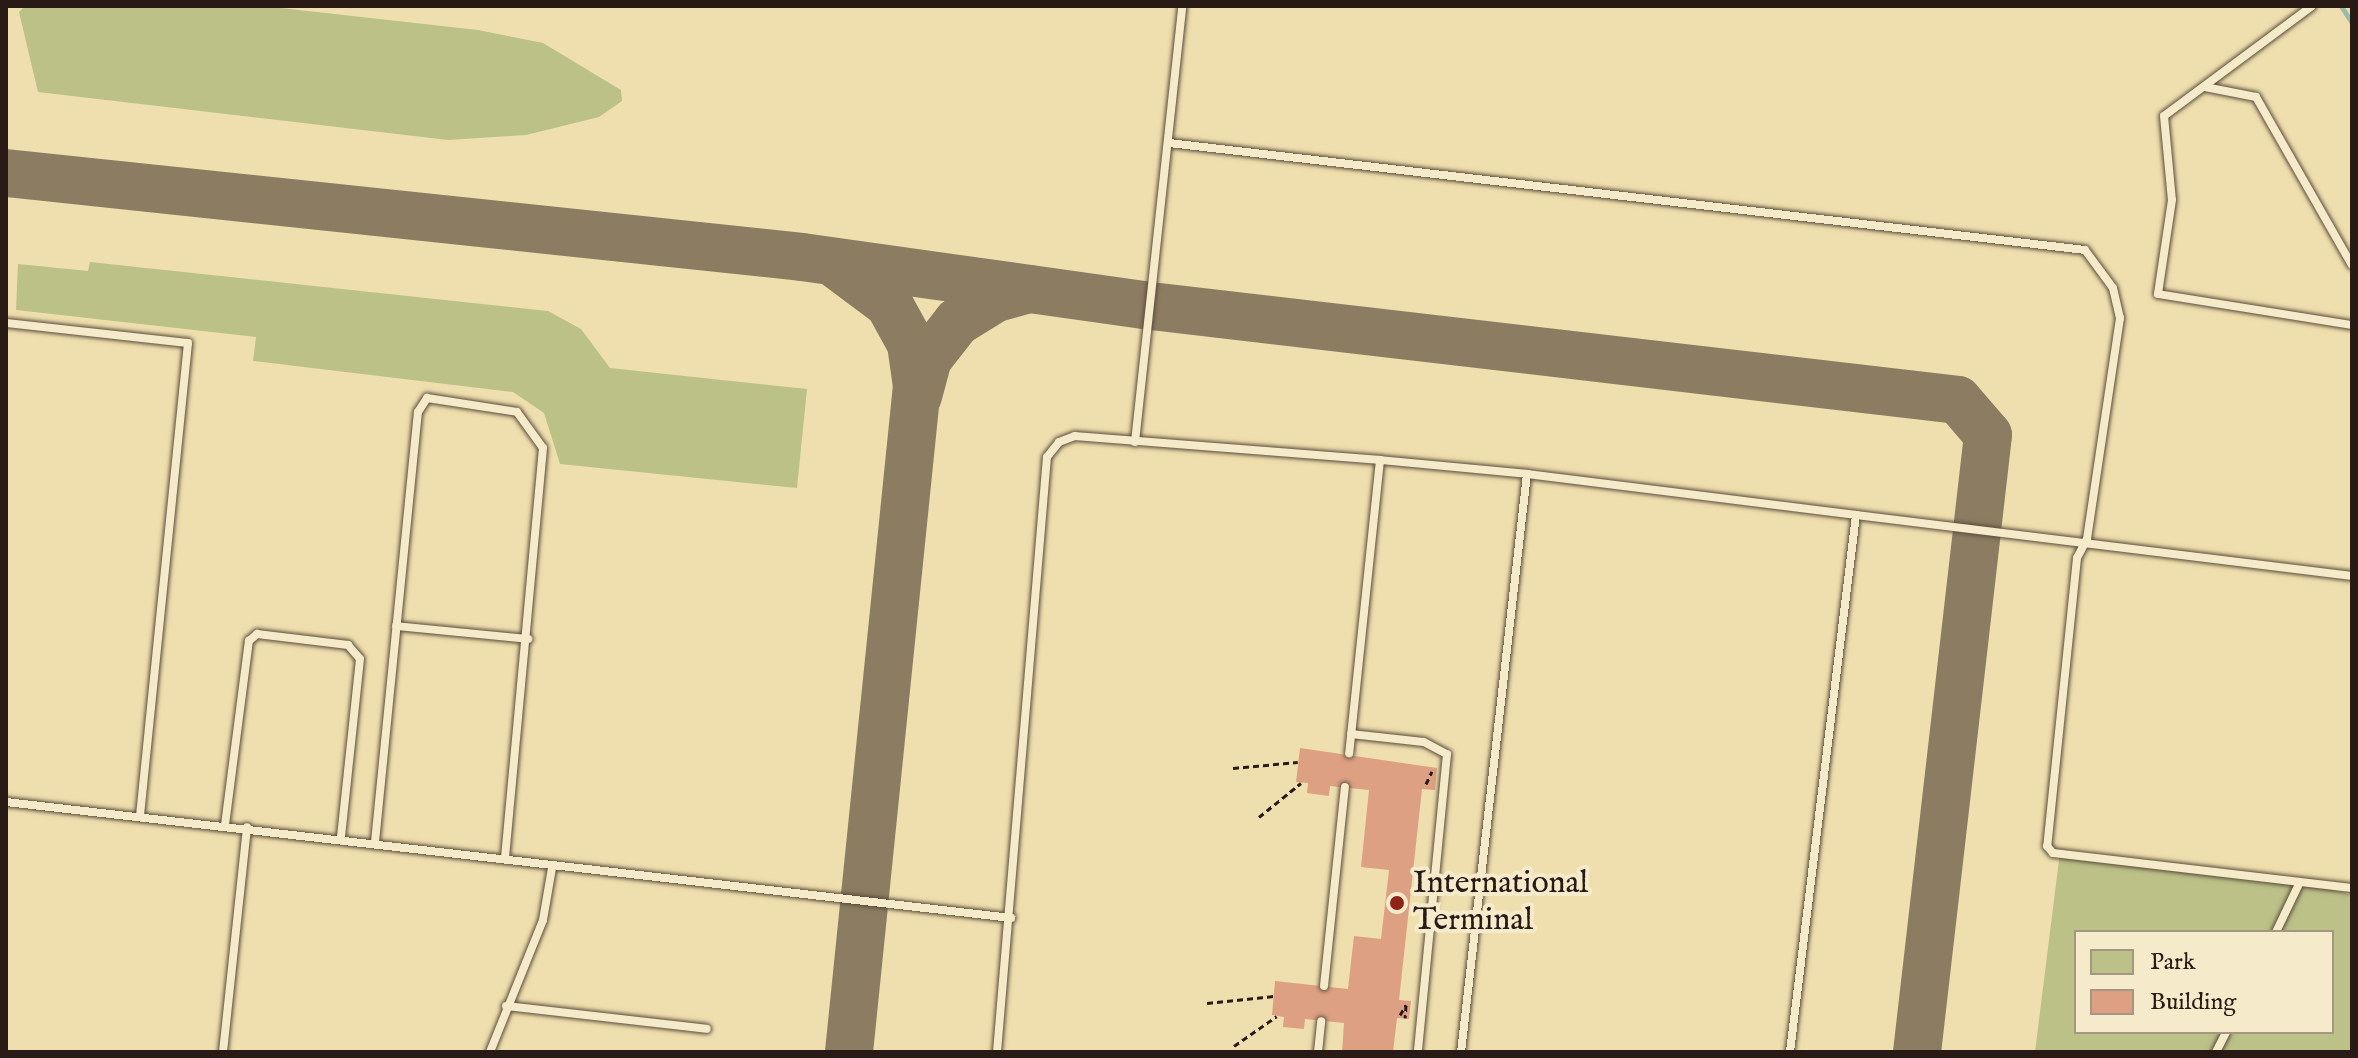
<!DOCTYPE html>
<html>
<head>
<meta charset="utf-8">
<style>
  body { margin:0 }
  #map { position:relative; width:2358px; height:1058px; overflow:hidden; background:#efdfae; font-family:"IM FELL English",serif }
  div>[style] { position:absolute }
  .green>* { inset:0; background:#bcc188 }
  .stream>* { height:5px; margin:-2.5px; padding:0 2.5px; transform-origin:2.5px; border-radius:2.5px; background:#9abdab }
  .taxiway>* { height:48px; margin:-24px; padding:0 24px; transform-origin:24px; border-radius:24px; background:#8c7c62 }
  .building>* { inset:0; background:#dda082 }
  .path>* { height:3px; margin-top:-1.5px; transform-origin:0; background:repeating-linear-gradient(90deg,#291a15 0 6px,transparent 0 10px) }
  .roads { filter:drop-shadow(0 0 2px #5a4b3b) drop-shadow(0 0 2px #5a4b3b) }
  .service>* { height:8px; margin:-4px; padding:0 4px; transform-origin:4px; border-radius:4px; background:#f5eaca }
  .dots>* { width:22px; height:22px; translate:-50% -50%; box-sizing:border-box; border:4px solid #f5eaca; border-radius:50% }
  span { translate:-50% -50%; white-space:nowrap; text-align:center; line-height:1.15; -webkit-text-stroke:8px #f5eaca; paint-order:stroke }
  .poi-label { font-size:32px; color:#291a15 }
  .left { translate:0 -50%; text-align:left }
  .frame { position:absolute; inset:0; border:8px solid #291a15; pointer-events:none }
  .legend { position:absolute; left:2074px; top:930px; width:260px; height:104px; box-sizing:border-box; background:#f5eaca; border:2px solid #a39782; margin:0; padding:10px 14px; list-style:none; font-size:24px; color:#291a15 }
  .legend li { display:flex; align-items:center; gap:16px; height:40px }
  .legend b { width:40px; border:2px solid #a39782 }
</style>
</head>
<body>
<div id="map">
  <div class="green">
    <div style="clip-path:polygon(25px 6px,263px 6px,478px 30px,543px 43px,621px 90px,622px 101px,599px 117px,526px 135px,448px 140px,38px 92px,19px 12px)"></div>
    <div style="clip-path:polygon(90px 262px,548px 311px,581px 329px,610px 368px,807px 389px,797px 488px,560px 464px,544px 413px,513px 392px,253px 361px,256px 337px,16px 310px,18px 264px,88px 271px)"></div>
    <div style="clip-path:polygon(evenodd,2060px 852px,2300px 882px,2352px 895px,2352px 1052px,2035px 1052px,2060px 852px,2076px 932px,2332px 932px,2332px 1032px,2076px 1032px,2076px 932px)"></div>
  </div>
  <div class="stream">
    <div style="left:2341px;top:6px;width:20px;rotate:57deg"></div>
  </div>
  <div class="taxiway">
    <div style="left:6px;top:173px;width:800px;rotate:6.02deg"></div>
    <div style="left:802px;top:257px;width:352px;rotate:8deg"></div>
    <div style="left:1151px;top:306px;width:812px;rotate:6.64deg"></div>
    <div style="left:1958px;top:400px;width:46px;rotate:49.4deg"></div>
    <div style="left:1988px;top:435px;width:621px;rotate:96.56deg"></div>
    <div style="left:834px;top:263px;width:69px;rotate:36.7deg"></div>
    <div style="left:889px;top:304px;width:46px;rotate:61.2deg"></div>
    <div style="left:911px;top:344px;width:42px;rotate:81.9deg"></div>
    <div style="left:917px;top:386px;width:669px;rotate:95.83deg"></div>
    <div style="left:918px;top:396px;width:38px;rotate:-75deg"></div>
    <div style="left:928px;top:359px;width:47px;rotate:-51.9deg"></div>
    <div style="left:957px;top:322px;width:46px;rotate:-31.6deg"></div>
    <div style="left:996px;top:298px;width:35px;rotate:-15deg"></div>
  </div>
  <div class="building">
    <div style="clip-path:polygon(1300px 748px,1437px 768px,1435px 790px,1422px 789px,1399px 1000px,1411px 1001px,1409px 1019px,1397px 1018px,1393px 1052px,1342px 1052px,1344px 1023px,1305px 1019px,1304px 1029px,1283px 1027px,1284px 1017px,1272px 1015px,1275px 981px,1348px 989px,1354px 936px,1381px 939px,1389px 870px,1361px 867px,1369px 790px,1330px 786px,1329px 796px,1307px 793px,1308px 783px,1296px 782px)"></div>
  </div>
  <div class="path">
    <div style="left:1233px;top:768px;width:65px;rotate:-5.3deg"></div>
    <div style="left:1426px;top:784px;width:14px;rotate:-65deg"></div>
    <div style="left:1259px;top:817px;width:54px;rotate:-39deg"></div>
    <div style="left:1207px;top:1003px;width:67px;rotate:-6deg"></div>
    <div style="left:1400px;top:1015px;width:12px;rotate:-59deg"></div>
    <div style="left:1406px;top:1005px;width:13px;rotate:94deg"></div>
    <div style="left:1234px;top:1046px;width:52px;rotate:-34.9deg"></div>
  </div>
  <div class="roads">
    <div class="service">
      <div style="left:2312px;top:6px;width:184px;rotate:143.4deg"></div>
      <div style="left:2164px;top:116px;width:84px;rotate:84.6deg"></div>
      <div style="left:2172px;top:200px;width:95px;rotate:98.5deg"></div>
      <div style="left:2158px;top:294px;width:196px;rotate:9.1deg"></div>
      <div style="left:2205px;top:87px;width:52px;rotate:11.1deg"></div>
      <div style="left:2256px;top:97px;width:193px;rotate:60.3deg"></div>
      <div style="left:1169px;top:143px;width:922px;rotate:6.66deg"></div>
      <div style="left:2085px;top:250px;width:47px;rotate:53.6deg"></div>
      <div style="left:2113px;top:288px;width:31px;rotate:77deg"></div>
      <div style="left:2120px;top:318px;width:223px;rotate:98.5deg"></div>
      <div style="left:2087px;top:539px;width:21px;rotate:118deg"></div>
      <div style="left:2077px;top:558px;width:290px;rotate:95.9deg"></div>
      <div style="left:2047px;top:846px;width:9px;rotate:49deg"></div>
      <div style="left:2053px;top:853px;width:301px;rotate:6.7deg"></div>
      <div style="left:6px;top:323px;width:183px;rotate:6.3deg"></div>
      <div style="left:188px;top:343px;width:475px;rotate:95.8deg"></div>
      <div style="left:1135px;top:442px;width:439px;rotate:-83.8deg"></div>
      <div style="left:1380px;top:460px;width:148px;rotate:5.4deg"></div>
      <div style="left:1527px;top:474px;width:582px;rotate:96.51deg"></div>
      <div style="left:1527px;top:474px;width:332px;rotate:7.1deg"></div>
      <div style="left:1856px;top:515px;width:541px;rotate:97.01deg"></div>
      <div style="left:1856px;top:515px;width:500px;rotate:7deg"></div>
      <div style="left:396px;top:626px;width:133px;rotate:5.6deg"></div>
      <div style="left:1351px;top:734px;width:73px;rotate:6.3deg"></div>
      <div style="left:1424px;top:742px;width:26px;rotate:28deg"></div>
      <div style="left:1447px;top:754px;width:299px;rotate:95.6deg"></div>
      <div style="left:6px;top:802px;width:1012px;rotate:6.58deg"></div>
      <div style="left:225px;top:825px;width:186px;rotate:-82.6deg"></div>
      <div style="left:249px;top:641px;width:11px;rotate:-41deg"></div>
      <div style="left:257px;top:634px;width:92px;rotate:6.9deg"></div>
      <div style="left:348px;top:645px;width:18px;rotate:49deg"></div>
      <div style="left:360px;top:659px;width:180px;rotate:96.1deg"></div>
      <div style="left:375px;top:842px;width:432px;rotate:-84.3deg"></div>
      <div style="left:418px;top:412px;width:17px;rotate:-57deg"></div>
      <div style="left:427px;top:398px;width:91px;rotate:8.8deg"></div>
      <div style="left:517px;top:412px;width:44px;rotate:54.2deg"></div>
      <div style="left:543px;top:448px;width:411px;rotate:95.3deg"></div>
      <div style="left:2276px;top:932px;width:55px;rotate:-64.4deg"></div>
      <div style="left:1324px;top:986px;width:200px;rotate:-84deg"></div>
      <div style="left:506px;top:1006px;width:202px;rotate:6.5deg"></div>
      <div style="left:223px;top:1052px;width:226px;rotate:-83.9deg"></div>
      <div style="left:490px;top:1052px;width:142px;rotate:-68.1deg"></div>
      <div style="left:543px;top:920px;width:53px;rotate:-80.2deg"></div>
      <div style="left:997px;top:1052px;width:597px;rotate:-85.2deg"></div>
      <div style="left:1047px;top:457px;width:19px;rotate:-51deg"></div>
      <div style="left:1059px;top:442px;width:17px;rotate:-21deg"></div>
      <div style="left:1075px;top:436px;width:306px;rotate:4.5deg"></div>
      <div style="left:1380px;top:460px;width:295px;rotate:96deg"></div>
      <div style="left:1318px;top:1052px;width:31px;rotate:-84deg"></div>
      <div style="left:2216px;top:1052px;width:22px;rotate:-63deg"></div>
    </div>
  </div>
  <div class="dots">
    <div style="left:1397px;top:903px;background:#8f2418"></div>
  </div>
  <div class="poi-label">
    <span class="left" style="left:1413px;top:903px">International<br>Terminal</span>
  </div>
  <div class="frame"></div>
  <ul class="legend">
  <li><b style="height:22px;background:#bcc188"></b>Park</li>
  <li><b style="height:22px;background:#dda082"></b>Building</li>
  </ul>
</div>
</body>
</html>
